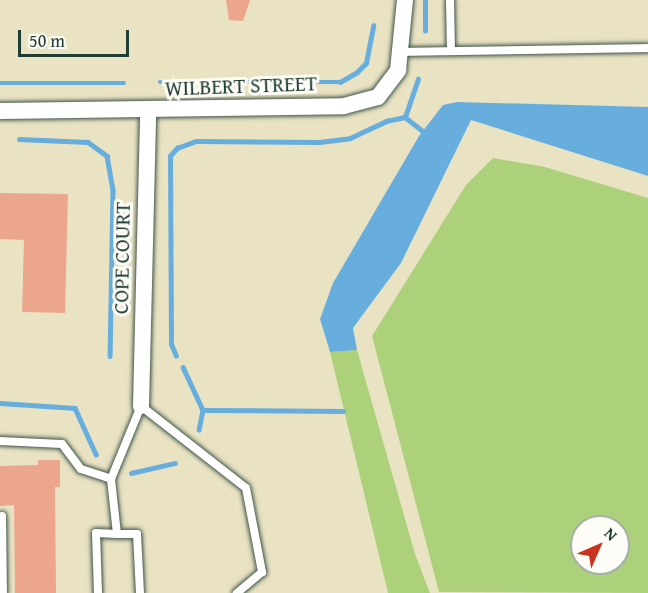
<!DOCTYPE html>
<html>
<head>
<meta charset="utf-8">
<style>
  body { margin:0 }
  #map { position:relative; width:648px; height:593px; overflow:hidden; background:#eae3c3; font-family:"Gentium Book Plus",serif }
  div>[style] { position:absolute }
  .green>* { inset:0; background:#add17a }
  .water>* { inset:0; background:#67aede }
  .stream>* { height:4.5px; margin:-2.25px; padding:0 2.25px; transform-origin:2.25px; border-radius:2.25px; background:#67aede }
  .building>* { inset:0; background:#eca68e }
  .roads { filter:drop-shadow(0 0 2px #3d5649) drop-shadow(0 0 2px #3d5649) }
  .lane>* { height:8px; margin:-4px; padding:0 4px; transform-origin:4px; border-radius:4px; background:#fff }
  .street>* { height:16px; margin:-8px; padding:0 8px; transform-origin:8px; border-radius:8px; background:#fff }
  span { translate:-50% -50%; white-space:nowrap; text-align:center; line-height:1.15; -webkit-text-stroke:6px #fdfcf7; paint-order:stroke }
  .street-label { font-size:21px; color:#1f3d34 }
  .north { position:absolute; left:570px; top:515px; width:60px; height:60px; box-sizing:border-box; background:#fdfcf7; border:2px solid #a4b0a9; border-radius:50%; rotate:45deg; font-size:16px; font-weight:700; line-height:24px; text-align:center; color:#1f3d34 }
  .north::after { content:''; display:block; margin:auto; width:21px; height:27px; background:#c8321e; clip-path:polygon(50% 0,100% 100%,50% 72%,0 100%) }
  .scale { position:absolute; left:18px; top:30px; width:111px; height:27px; box-sizing:border-box; border:3px solid #1f3d34; border-top:0; padding-left:8px; font-size:18px; line-height:21px; white-space:nowrap; color:#1f3d34; -webkit-text-stroke:4px #fdfcf7; paint-order:stroke }
</style>
</head>
<body>
<div id="map">
  <div class="green">
    <div style="clip-path:polygon(evenodd,493px 158px,545px 167px,648px 198px,648px 593px,439px 592px,372px 336px,466px 185px,493px 158px,582px 527px,618px 527px,618px 563px,582px 563px,582px 527px)"></div>
    <div style="clip-path:polygon(357px 350px,415px 554px,430px 593px,388px 593px,330px 352px)"></div>
  </div>
  <div class="water">
    <div style="clip-path:polygon(457px 102px,648px 107px,648px 176px,471px 120px,401px 263px,353px 328px,357px 350px,330px 352px,320px 319px,333px 283px,419px 136px,443px 105px)"></div>
  </div>
  <div class="stream">
    <div style="left:425px;top:31px;width:31px;rotate:-90deg"></div>
    <div style="left:160px;top:82px;width:90px"></div>
    <div style="left:317px;top:82px;width:23px"></div>
    <div style="left:340px;top:82px;width:20px;rotate:-30deg"></div>
    <div style="left:357px;top:72px;width:13px;rotate:-45deg"></div>
    <div style="left:366px;top:63px;width:38px;rotate:-79deg"></div>
    <div style="left:0;top:83px;width:124px"></div>
    <div style="left:405px;top:117px;width:23px;rotate:38deg"></div>
    <div style="left:19px;top:139px;width:69px;rotate:2.5deg"></div>
    <div style="left:88px;top:142px;width:24px;rotate:36deg"></div>
    <div style="left:107px;top:156px;width:34px;rotate:80deg"></div>
    <div style="left:113px;top:189px;width:167px;rotate:91deg"></div>
    <div style="left:176px;top:356px;width:13px;rotate:-113deg"></div>
    <div style="left:171px;top:344px;width:188px;rotate:-90.3deg"></div>
    <div style="left:170px;top:156px;width:11px;rotate:-49deg"></div>
    <div style="left:177px;top:148px;width:20px;rotate:-20deg"></div>
    <div style="left:196px;top:141px;width:123px;rotate:0.5deg"></div>
    <div style="left:319px;top:142px;width:31px;rotate:-7deg"></div>
    <div style="left:350px;top:138px;width:40px;rotate:-25deg"></div>
    <div style="left:386px;top:121px;width:19px;rotate:-12deg"></div>
    <div style="left:405px;top:117px;width:40px;rotate:-71.1deg"></div>
    <div style="left:183px;top:367px;width:47px;rotate:65.1deg"></div>
    <div style="left:203px;top:410px;width:20px;rotate:101deg"></div>
    <div style="left:0;top:403px;width:75px;rotate:3.8deg"></div>
    <div style="left:75px;top:408px;width:51px;rotate:65.5deg"></div>
    <div style="left:203px;top:410px;width:140px;rotate:0.4deg"></div>
    <div style="left:131px;top:473px;width:45px;rotate:-12.8deg"></div>
  </div>
  <div class="building">
    <div style="clip-path:polygon(226px 0,250px 0,243px 21px,229px 20px)"></div>
    <div style="clip-path:polygon(0 193px,68px 194px,65px 313px,22px 312px,24px 240px,0 239px)"></div>
    <div style="clip-path:polygon(38px 460px,60px 460px,60px 487px,55px 487px,56px 593px,15px 593px,14px 505px,0 506px,0 466px,38px 465px)"></div>
  </div>
  <div class="roads">
    <div class="lane">
      <div style="left:450px;top:0;width:51px;rotate:88.9deg"></div>
      <div style="left:400px;top:52px;width:248px;rotate:-0.9deg"></div>
      <div style="left:0;top:441px;width:62px;rotate:2.8deg"></div>
      <div style="left:62px;top:444px;width:31px;rotate:53deg"></div>
      <div style="left:81px;top:469px;width:32px;rotate:18deg"></div>
      <div style="left:111px;top:479px;width:79px;rotate:-67.7deg"></div>
      <div style="left:141px;top:406px;width:133px;rotate:38deg"></div>
      <div style="left:246px;top:488px;width:86px;rotate:79.2deg"></div>
      <div style="left:262px;top:572px;width:33px;rotate:140deg"></div>
      <div style="left:111px;top:479px;width:55px;rotate:83.8deg"></div>
      <div style="left:117px;top:534px;width:20px"></div>
      <div style="left:137px;top:534px;width:59px;rotate:87.1deg"></div>
      <div style="left:2px;top:516px;width:77px;rotate:89.3deg"></div>
      <div style="left:98px;top:593px;width:60px;rotate:-91.9deg"></div>
      <div style="left:96px;top:533px;width:21px;rotate:3deg"></div>
    </div>
    <div class="street">
      <div style="left:0;top:111px;width:344px;rotate:-0.8deg"></div>
      <div style="left:344px;top:106px;width:35px;rotate:-15deg"></div>
      <div style="left:378px;top:97px;width:34px;rotate:-53deg"></div>
      <div style="left:398px;top:70px;width:70px;rotate:-84.3deg"></div>
      <div style="left:141px;top:406px;width:294px;rotate:-88.6deg"></div>
    </div>
  </div>
  <div class="street-label">
    <span style="left:241px;top:86px;rotate:-2deg">WILBERT STREET</span>
    <span style="left:122px;top:258px;rotate:-89deg">COPE COURT</span>
  </div>
  <div class="north">N</div>
  <div class="scale">50 m</div>
</div>
</body>
</html>
